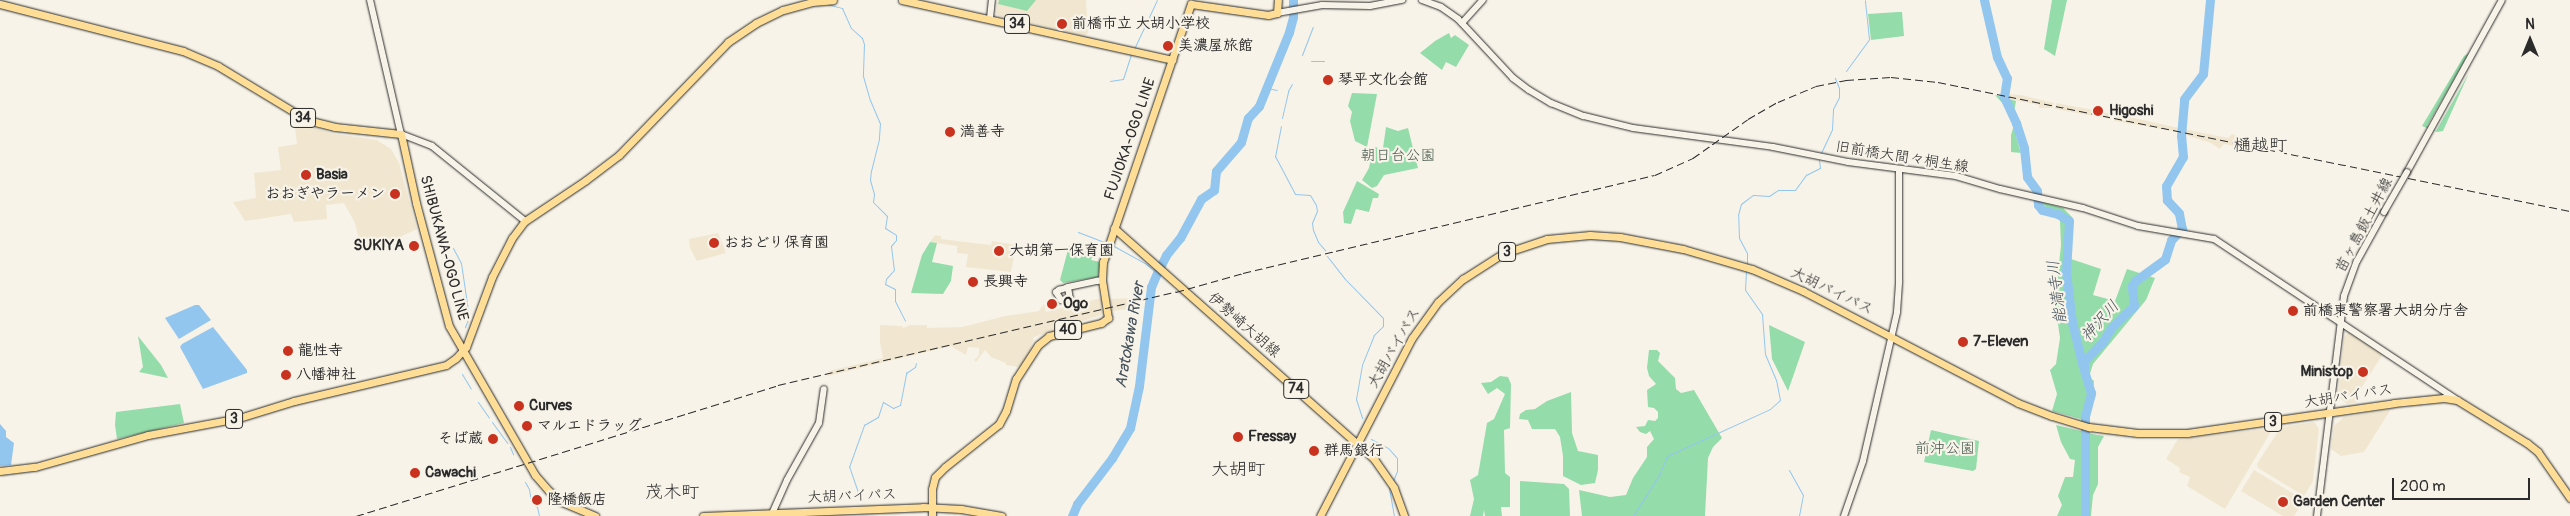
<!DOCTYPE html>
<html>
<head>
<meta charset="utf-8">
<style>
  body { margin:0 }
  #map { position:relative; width:2570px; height:516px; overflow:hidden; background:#f7f3e8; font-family:Pangolin,"Klee One",sans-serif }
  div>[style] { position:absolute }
  .built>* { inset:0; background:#f1e7d0 }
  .green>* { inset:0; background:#94dcaa }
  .water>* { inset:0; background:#92c6ef }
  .stream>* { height:1px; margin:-0.5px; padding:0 0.5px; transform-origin:0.5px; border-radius:0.5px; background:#92c6ef }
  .river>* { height:9px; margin:-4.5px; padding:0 4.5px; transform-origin:4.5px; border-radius:4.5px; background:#92c6ef }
  .roads { filter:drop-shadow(0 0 1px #2b2b2b) drop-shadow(0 0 1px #2b2b2b) }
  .secondary>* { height:6px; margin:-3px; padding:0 3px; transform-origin:3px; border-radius:3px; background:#f7f3e8 }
  .primary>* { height:7px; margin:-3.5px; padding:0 3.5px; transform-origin:3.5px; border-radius:3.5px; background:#fedd96 }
  .rail>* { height:1px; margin-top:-0.5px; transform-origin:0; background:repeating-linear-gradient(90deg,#2b2b2b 0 8px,transparent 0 12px) }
  .bridges { filter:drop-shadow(0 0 1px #2b2b2b) drop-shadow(0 0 1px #2b2b2b) }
  .secondary-bridge>* { height:6px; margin:-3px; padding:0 3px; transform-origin:3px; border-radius:3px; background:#f7f3e8 }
  .dots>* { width:14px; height:14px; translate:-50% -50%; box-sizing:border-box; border:2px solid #f7f3e8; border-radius:50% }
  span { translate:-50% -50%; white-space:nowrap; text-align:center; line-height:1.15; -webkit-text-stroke:4.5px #f7f3e8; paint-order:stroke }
  .shield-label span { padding:1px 4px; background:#f7f3e8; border:1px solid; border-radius:4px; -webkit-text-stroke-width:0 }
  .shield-label { font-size:14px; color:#2b2b2b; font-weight:700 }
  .poi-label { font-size:15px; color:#2b2b2b; font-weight:700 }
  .left { translate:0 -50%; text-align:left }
  .right { translate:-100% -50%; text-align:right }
  .street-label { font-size:15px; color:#2b2b2b }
  .park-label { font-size:15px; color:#45574b }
  .water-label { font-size:16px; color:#45525c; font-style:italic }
  .quarter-label { font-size:18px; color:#2b2b2b }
  .north { position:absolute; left:2505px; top:15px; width:50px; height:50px; -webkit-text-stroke:4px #f7f3e8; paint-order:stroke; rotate:0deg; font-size:14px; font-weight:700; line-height:20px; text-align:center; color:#2b2b2b }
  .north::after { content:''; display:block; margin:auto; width:18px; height:22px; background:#2b2b2b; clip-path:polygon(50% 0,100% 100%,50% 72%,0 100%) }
  .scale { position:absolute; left:2392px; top:478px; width:138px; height:22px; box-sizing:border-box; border:2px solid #2b2b2b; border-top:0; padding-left:6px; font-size:15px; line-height:18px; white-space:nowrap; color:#2b2b2b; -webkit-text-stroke:4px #f7f3e8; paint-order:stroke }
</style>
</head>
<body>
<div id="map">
  <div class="built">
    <div style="clip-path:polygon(998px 0,1086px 0,1088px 33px,1084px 36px,999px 16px,996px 13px)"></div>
    <div style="clip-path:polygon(2006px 94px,2020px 95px,2054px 103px,2052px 108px,2039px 108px,2039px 105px,2005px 98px)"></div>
    <div style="clip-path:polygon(2056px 103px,2099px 111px,2111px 114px,2110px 119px,2055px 109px)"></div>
    <div style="clip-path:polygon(2116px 114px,2179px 128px,2180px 132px,2114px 121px)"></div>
    <div style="clip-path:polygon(305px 125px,335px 134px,377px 140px,391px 149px,399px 163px,417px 229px,365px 253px,361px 248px,355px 223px,344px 203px,326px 205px,327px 219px,294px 222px,291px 214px,245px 221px,233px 202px,256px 198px,254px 173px,281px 170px,278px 147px,297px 144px,295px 128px)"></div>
    <div style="clip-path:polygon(2184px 129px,2228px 138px,2232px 134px,2264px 145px,2261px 151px,2224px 144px,2220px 149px,2211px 143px,2183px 134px)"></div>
    <div style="clip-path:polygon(718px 233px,726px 253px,697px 261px,690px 248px,689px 239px)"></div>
    <div style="clip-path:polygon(935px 235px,941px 236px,941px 239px,957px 241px,991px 245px,992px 241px,1016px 245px,1011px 272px,966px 267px,968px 254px,957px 253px,957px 246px,930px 242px)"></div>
    <div style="clip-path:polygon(1101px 298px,1103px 313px,1101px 315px,1034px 337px,1028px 356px,1020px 367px,1006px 365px,1006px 363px,991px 357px,985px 350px,976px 362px,974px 360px,979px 355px,979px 348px,968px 347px,966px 355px,951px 346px,828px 376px,829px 371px,883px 358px,880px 342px,880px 325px,902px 326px,903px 328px,910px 325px,927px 325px,927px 328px,962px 327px,1005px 316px,1039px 311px,1044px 304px,1046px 312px)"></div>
    <div style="clip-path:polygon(1135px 298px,1134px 305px,1129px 309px,1112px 311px,1108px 299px)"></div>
    <div style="clip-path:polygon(2349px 332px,2383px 354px,2358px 393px,2360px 396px,2358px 402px,2347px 404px,2338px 396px,2344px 337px)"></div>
    <div style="clip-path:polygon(2391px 409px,2364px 452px,2341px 456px,2331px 449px,2334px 426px,2344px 417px)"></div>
    <div style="clip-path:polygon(2314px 422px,2319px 429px,2313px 481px,2304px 496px,2258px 468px,2257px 464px,2281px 427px)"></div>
    <div style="clip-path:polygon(2273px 428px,2225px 509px,2187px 486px,2190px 477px,2179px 472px,2180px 468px,2166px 459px,2178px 439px)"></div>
    <div style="clip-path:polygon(2254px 470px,2304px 500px,2294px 516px,2283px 516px,2241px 491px)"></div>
  </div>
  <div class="green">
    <div style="clip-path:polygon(999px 0,1036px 0,1027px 11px,998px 4px)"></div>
    <div style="clip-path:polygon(2052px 0,2067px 0,2055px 56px,2044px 49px)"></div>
    <div style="clip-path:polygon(1898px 12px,1902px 12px,1904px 36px,1871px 40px,1868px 14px)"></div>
    <div style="clip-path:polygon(1449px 33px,1451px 38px,1455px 35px,1469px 45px,1456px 67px,1446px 62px,1442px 70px,1420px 53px,1435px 41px)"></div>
    <div style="clip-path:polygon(2469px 53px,2427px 126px,2436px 131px,2469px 73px,2443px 131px,2437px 132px,2422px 126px,2464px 56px)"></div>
    <div style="clip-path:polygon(1352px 93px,1377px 94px,1367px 147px,1355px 141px,1350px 121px,1352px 112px,1348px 106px)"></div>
    <div style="clip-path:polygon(1995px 95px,2016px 101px,2014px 112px,2020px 122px,2016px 136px,2021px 153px,2011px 152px,2011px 135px,2014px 125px,2006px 107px)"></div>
    <div style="clip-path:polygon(1386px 127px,1398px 131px,1408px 128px,1418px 168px,1384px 175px,1377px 186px,1372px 188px,1362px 180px,1369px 168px,1373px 147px,1379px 148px,1379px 154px,1382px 155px)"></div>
    <div style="clip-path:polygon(1357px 181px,1379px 194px,1378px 198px,1373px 198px,1369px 212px,1356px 209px,1351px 224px,1344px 223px,1343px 212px)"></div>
    <div style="clip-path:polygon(2041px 202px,2063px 208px,2073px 218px,2071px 259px,2101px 269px,2093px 295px,2115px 301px,2127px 269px,2155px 278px,2146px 300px,2093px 364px,2089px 377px,2094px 381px,2089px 421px,2086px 420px,2086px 433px,2104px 436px,2098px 447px,2098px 484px,2093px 495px,2091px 516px,2057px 516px,2062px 505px,2058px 496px,2065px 477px,2073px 477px,2075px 460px,2070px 459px,2061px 442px,2056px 425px,2081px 431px,2081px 419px,2052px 411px,2057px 394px,2050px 370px,2056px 364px,2060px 338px,2055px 303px,2061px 245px,2060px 221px)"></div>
    <div style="clip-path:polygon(930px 242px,937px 243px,932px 262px,953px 266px,951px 281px,943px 294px,911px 293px,922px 255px)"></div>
    <div style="clip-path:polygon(1069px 246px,1090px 253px,1093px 255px,1091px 260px,1100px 262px,1098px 277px,1063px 283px,1060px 280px)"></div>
    <div style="clip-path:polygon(1769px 325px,1805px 342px,1788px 391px,1772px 359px)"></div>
    <div style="clip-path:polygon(138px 336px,161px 365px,168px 378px,139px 372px,143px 367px)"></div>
    <div style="clip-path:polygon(1649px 350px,1657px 350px,1660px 353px,1658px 361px,1675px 378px,1676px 389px,1681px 393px,1694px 390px,1722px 438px,1713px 447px,1708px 458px,1705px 516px,1582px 516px,1579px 490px,1610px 497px,1626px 495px,1633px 478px,1647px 457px,1647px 447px,1654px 439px,1650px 431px,1646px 434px,1640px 432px,1636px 427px,1645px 426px,1648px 420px,1655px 421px,1658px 418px,1658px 412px,1654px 408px,1648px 407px,1647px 390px,1656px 384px,1649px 376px,1647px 368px)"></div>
    <div style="clip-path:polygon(1500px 376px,1508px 377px,1511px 384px,1510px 428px,1504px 430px,1505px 473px,1510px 477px,1510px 507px,1501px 507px,1502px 516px,1485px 516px,1484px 510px,1483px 516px,1470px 516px,1474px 499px,1470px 480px,1478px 475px,1487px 423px,1494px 419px,1505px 394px,1497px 388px,1488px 394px,1481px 383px,1491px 382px)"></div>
    <div style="clip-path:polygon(1571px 392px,1572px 433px,1578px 451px,1598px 455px,1598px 470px,1595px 483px,1581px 485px,1563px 476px,1563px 456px,1560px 437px,1555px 429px,1532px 429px,1528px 420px,1519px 419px,1520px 414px,1526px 410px,1535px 409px,1547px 401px)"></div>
    <div style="clip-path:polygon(180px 404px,184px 423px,117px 439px,115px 425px,116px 412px)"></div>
    <div style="clip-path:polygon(1931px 430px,1979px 441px,1976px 469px,1973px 471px,1924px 462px)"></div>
    <div style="clip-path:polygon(1520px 481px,1564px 484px,1569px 489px,1570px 516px,1520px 516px)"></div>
  </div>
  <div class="water">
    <div style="clip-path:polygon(195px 305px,199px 305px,211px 320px,179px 339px,165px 318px)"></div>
    <div style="clip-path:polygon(213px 327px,247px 370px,247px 373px,203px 389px,180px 347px,182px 344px)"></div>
    <div style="clip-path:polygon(0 424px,6px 431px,6px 437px,14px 443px,11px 465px,0 466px)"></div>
  </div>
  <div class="stream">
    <div style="left:827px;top:4px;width:16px;rotate:15deg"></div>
    <div style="left:842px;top:8px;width:22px;rotate:66deg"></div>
    <div style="left:851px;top:28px;width:15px;rotate:42deg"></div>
    <div style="left:862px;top:38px;width:6px;rotate:72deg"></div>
    <div style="left:864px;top:44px;width:32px;rotate:92deg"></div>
    <div style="left:863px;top:76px;width:25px;rotate:74deg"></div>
    <div style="left:870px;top:100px;width:25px;rotate:67deg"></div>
    <div style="left:880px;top:123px;width:16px;rotate:94deg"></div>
    <div style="left:879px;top:139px;width:32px;rotate:104deg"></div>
    <div style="left:871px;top:170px;width:10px;rotate:96deg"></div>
    <div style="left:870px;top:180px;width:15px;rotate:74deg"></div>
    <div style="left:874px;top:194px;width:8px;rotate:97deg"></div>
    <div style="left:873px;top:202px;width:20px;rotate:45deg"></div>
    <div style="left:887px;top:216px;width:12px;rotate:99deg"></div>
    <div style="left:885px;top:228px;width:13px;rotate:32deg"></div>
    <div style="left:896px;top:235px;width:5px;rotate:90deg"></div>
    <div style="left:896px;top:240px;width:8px;rotate:130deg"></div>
    <div style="left:891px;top:246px;width:24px;rotate:83deg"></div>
    <div style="left:894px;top:270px;width:12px;rotate:132deg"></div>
    <div style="left:886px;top:279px;width:5px;rotate:101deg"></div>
    <div style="left:885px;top:284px;width:11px;rotate:27deg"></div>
    <div style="left:895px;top:289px;width:12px;rotate:90deg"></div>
    <div style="left:895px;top:301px;width:22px;rotate:63deg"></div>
    <div style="left:1134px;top:49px;width:54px;rotate:-64.9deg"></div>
    <div style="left:1302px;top:55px;width:30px;rotate:-69deg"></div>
    <div style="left:1311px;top:61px;width:13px"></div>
    <div style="left:1846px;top:71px;width:39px;rotate:-54deg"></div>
    <div style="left:1869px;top:39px;width:39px;rotate:-96deg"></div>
    <div style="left:1110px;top:81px;width:13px;rotate:-9deg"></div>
    <div style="left:1123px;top:79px;width:26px;rotate:-72deg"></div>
    <div style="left:1267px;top:88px;width:10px;rotate:11deg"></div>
    <div style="left:1282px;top:118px;width:28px;rotate:-77deg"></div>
    <div style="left:1288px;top:91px;width:8px;rotate:-60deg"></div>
    <div style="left:1281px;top:126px;width:31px;rotate:101deg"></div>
    <div style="left:1275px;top:156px;width:43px;rotate:62.2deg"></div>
    <div style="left:1295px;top:194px;width:15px;rotate:4deg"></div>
    <div style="left:1310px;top:195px;width:12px;rotate:59deg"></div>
    <div style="left:1316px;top:205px;width:6px;rotate:81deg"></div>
    <div style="left:1317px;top:211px;width:13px;rotate:113deg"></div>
    <div style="left:1312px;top:223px;width:7px;rotate:82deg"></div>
    <div style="left:1313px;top:230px;width:13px;rotate:67deg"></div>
    <div style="left:1318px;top:242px;width:11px;rotate:49deg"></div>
    <div style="left:1821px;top:153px;width:26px;rotate:-65deg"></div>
    <div style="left:1832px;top:129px;width:20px;rotate:-87deg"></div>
    <div style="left:1833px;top:109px;width:13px;rotate:-63deg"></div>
    <div style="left:1839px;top:97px;width:9px;rotate:-90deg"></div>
    <div style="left:1839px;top:88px;width:11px;rotate:-112deg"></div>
    <div style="left:1078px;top:232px;width:30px;rotate:21deg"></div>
    <div style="left:1112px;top:245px;width:39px;rotate:29deg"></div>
    <div style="left:1146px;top:264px;width:14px;rotate:39deg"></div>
    <div style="left:453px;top:248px;width:17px;rotate:62deg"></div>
    <div style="left:461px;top:263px;width:55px;rotate:81.6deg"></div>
    <div style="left:469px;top:317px;width:11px;rotate:112deg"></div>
    <div style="left:1327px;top:256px;width:29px;rotate:52deg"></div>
    <div style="left:1345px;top:279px;width:54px;rotate:45.7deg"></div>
    <div style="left:1383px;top:318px;width:8px;rotate:90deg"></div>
    <div style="left:1383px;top:326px;width:13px;rotate:135deg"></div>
    <div style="left:1374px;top:335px;width:32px;rotate:112deg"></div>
    <div style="left:1362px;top:365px;width:35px;rotate:100deg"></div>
    <div style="left:1356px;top:399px;width:20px;rotate:72deg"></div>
    <div style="left:1747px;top:266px;width:13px;rotate:-90deg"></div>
    <div style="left:1747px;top:253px;width:17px;rotate:-118deg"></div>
    <div style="left:1739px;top:238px;width:23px;rotate:-92deg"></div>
    <div style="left:1738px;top:215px;width:11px;rotate:-75deg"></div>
    <div style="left:1741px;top:204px;width:15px;rotate:-37deg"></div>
    <div style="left:1753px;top:195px;width:16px;rotate:4deg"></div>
    <div style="left:1769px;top:196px;width:11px;rotate:-34deg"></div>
    <div style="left:1778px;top:190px;width:17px"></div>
    <div style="left:1795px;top:190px;width:19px;rotate:-54deg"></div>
    <div style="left:1806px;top:175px;width:16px;rotate:-27deg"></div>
    <div style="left:1820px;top:168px;width:8px;rotate:-97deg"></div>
    <div style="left:462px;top:374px;width:17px;rotate:59deg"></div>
    <div style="left:478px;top:402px;width:19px;rotate:55deg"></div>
    <div style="left:492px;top:422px;width:26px;rotate:54deg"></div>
    <div style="left:1371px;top:439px;width:19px;rotate:28deg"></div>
    <div style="left:1388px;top:448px;width:13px;rotate:48deg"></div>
    <div style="left:1397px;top:458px;width:13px;rotate:90deg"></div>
    <div style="left:1397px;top:471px;width:11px;rotate:112deg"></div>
    <div style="left:510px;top:447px;width:8px;rotate:67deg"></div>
    <div style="left:1789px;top:470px;width:29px;rotate:61deg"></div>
    <div style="left:1803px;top:495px;width:21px;rotate:101deg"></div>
    <div style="left:525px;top:482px;width:8px;rotate:60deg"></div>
    <div style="left:529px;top:489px;width:13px;rotate:81deg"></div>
    <div style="left:531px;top:502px;width:8px;rotate:40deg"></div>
    <div style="left:537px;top:507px;width:9px;rotate:77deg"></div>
    <div style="left:1389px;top:488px;width:28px;rotate:80deg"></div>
    <div style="left:861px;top:501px;width:36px;rotate:-109deg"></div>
    <div style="left:849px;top:467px;width:45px;rotate:-70.3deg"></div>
    <div style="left:864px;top:425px;width:16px;rotate:-30deg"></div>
    <div style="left:878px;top:417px;width:16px;rotate:-72deg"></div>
    <div style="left:883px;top:402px;width:12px;rotate:31deg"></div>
    <div style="left:893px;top:408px;width:8px;rotate:-23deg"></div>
    <div style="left:900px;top:405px;width:33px;rotate:-79deg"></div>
    <div style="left:906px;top:373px;width:11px;rotate:-34deg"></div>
    <div style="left:915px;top:367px;width:4px;rotate:-76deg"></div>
    <div style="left:1633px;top:516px;width:49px;rotate:-57.6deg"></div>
    <div style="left:1659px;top:475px;width:21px;rotate:-67deg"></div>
    <div style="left:1667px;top:456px;width:113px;rotate:-24.5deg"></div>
    <div style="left:1770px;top:409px;width:13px;rotate:-42deg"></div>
    <div style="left:1780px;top:400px;width:20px;rotate:-101deg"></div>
    <div style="left:1776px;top:380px;width:28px;rotate:-113deg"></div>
    <div style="left:1765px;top:354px;width:40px;rotate:-94.3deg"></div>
    <div style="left:1762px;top:314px;width:29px;rotate:-125deg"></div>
    <div style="left:1745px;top:290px;width:20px;rotate:-87deg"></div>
  </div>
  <div class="river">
    <div style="left:1984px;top:0;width:58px;rotate:77.2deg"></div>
    <div style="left:1997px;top:57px;width:23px;rotate:65deg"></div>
    <div style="left:2007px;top:78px;width:19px;rotate:99deg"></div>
    <div style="left:2004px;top:97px;width:29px;rotate:65deg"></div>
    <div style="left:2016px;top:123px;width:26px;rotate:72deg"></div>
    <div style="left:2024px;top:148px;width:29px;rotate:84deg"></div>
    <div style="left:2027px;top:177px;width:17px;rotate:54deg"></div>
    <div style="left:2037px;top:191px;width:14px;rotate:86deg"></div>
    <div style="left:2038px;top:205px;width:6px;rotate:51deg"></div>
    <div style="left:2042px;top:210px;width:16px;rotate:14deg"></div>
    <div style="left:2058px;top:214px;width:13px;rotate:32deg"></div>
    <div style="left:2069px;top:221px;width:51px;rotate:93.4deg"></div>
    <div style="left:2066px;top:272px;width:50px;rotate:83.2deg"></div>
    <div style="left:2072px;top:322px;width:46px;rotate:76.3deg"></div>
    <div style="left:1072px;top:516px;width:13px;rotate:-67deg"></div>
    <div style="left:1077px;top:504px;width:58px;rotate:-52.7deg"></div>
    <div style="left:1112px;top:458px;width:35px;rotate:-59deg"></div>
    <div style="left:1130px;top:428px;width:43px;rotate:-77.9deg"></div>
    <div style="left:1139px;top:386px;width:100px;rotate:-83.1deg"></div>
    <div style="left:1151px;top:287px;width:15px;rotate:-67deg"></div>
    <div style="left:1157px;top:273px;width:20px;rotate:-63deg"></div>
    <div style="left:1166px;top:255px;width:22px;rotate:-51deg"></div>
    <div style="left:1180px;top:238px;width:44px;rotate:-61.7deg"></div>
    <div style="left:1201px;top:199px;width:16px;rotate:-35deg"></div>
    <div style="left:1214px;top:190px;width:19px;rotate:-84deg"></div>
    <div style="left:1216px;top:171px;width:38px;rotate:-49deg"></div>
    <div style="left:1241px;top:142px;width:25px;rotate:-74deg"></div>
    <div style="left:1248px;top:118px;width:16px;rotate:-47deg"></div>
    <div style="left:1259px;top:106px;width:80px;rotate:-67.9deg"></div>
    <div style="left:1289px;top:32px;width:16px;rotate:-75deg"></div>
    <div style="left:1293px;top:17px;width:17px;rotate:-90deg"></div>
    <div style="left:2085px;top:516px;width:100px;rotate:-90deg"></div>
    <div style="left:2085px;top:416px;width:24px;rotate:-75deg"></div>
    <div style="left:2091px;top:393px;width:24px;rotate:-107deg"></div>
    <div style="left:2084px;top:370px;width:9px;rotate:-90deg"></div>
    <div style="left:2084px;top:361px;width:28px;rotate:-46deg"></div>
    <div style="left:2103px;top:341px;width:15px;rotate:-58deg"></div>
    <div style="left:2111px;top:328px;width:32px;rotate:-44deg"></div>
    <div style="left:2134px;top:306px;width:20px;rotate:-96deg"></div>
    <div style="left:2132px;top:286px;width:6px;rotate:-59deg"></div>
    <div style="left:2135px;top:281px;width:37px;rotate:-36deg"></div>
    <div style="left:2165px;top:259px;width:20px;rotate:-72deg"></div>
    <div style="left:2171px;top:240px;width:16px;rotate:-45deg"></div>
    <div style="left:2182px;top:229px;width:16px;rotate:-101deg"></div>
    <div style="left:2179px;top:213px;width:18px;rotate:-133deg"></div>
    <div style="left:2167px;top:200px;width:14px;rotate:-94deg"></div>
    <div style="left:2166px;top:186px;width:34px;rotate:-60deg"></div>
    <div style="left:2183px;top:157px;width:21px;rotate:-95deg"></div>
    <div style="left:2181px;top:136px;width:37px;rotate:-85deg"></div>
    <div style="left:2184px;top:99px;width:31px;rotate:-53deg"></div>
    <div style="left:2203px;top:74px;width:74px;rotate:-84.6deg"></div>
  </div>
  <div class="roads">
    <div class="secondary">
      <div style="left:370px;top:0;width:138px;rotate:77deg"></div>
      <div style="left:401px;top:134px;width:33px;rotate:21deg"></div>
      <div style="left:432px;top:146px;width:119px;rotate:38.9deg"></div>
      <div style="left:1422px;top:0;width:20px;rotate:20deg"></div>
      <div style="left:1441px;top:7px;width:21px;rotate:35deg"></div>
      <div style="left:1458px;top:19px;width:81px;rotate:47deg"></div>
      <div style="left:1513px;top:78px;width:20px;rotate:37deg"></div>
      <div style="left:1529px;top:90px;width:26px;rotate:31deg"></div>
      <div style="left:1551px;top:103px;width:35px;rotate:22deg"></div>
      <div style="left:1584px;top:116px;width:50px;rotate:13.8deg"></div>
      <div style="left:1633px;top:128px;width:141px;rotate:7.7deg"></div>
      <div style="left:1773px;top:147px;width:76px;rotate:11.3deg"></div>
      <div style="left:1848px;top:162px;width:109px;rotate:7.4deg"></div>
      <div style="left:1956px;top:176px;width:46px;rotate:16.5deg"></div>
      <div style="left:2000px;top:189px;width:85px;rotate:12.9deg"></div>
      <div style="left:2083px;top:208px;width:58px;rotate:18.1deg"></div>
      <div style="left:2138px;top:226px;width:77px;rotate:9.7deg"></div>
      <div style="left:2214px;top:239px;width:291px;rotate:33.5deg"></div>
      <div style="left:1277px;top:13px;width:46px;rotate:-10.1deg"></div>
      <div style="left:1322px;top:5px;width:48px;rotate:1.2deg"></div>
      <div style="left:1370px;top:6px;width:33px;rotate:-11deg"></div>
      <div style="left:990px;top:18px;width:18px;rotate:-84deg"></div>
      <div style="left:1462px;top:23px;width:31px;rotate:-48deg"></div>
      <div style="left:2407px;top:172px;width:196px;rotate:-61.1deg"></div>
      <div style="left:1068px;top:287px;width:12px;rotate:81deg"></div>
      <div style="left:1070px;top:299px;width:9px;rotate:174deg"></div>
      <div style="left:1061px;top:300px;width:9px;rotate:-122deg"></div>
      <div style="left:1056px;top:292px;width:4px;rotate:-34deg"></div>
      <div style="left:1059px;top:290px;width:7px;rotate:-16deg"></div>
      <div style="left:1066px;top:288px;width:2px;rotate:-27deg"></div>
      <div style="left:1068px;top:287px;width:30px;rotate:-12deg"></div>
      <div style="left:1097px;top:281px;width:5px;rotate:-11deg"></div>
      <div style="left:771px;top:516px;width:39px;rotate:-66deg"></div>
      <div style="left:787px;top:480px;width:65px;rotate:-60.7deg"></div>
      <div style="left:819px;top:423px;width:34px;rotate:-82deg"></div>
      <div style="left:1844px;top:516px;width:58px;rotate:-70.9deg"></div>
      <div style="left:1863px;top:461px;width:153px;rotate:-77.1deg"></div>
      <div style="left:1897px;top:312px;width:31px;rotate:-86deg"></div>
      <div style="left:1899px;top:281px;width:112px;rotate:-90deg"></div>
      <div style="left:2317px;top:516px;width:222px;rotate:-83deg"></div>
      <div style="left:2344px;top:296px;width:37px;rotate:-70deg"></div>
      <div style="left:2357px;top:261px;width:56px;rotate:-61.1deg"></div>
    </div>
    <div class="primary">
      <div style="left:902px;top:0;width:277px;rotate:12.5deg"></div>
      <div style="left:0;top:4px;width:189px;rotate:14.4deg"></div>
      <div style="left:183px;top:51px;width:38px;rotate:23deg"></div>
      <div style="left:218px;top:66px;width:104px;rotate:31.2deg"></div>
      <div style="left:307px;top:120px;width:29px;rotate:14deg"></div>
      <div style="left:335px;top:127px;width:66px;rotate:6.1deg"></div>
      <div style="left:401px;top:134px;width:71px;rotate:77.7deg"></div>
      <div style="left:416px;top:203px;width:127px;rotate:75deg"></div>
      <div style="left:449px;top:326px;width:172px;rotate:60deg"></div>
      <div style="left:535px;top:475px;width:21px;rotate:49deg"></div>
      <div style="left:549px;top:491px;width:17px;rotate:40deg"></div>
      <div style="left:562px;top:502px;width:36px;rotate:23deg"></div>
      <div style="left:1114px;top:228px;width:348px;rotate:41.6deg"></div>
      <div style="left:1374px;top:459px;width:35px;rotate:55deg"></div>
      <div style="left:1394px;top:488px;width:30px;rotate:70deg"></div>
      <div style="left:0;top:471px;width:35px;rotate:-7deg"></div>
      <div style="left:35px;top:467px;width:117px;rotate:-15.8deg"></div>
      <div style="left:148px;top:435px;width:93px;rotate:-10.6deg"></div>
      <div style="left:239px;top:418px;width:58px;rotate:-17.2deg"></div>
      <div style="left:294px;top:401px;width:156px;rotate:-13.3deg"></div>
      <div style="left:446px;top:365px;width:12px;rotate:-35deg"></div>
      <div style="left:456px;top:358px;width:15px;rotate:-48deg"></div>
      <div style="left:466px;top:347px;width:75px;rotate:-69.6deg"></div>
      <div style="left:492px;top:277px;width:44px;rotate:-62.9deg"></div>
      <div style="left:512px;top:238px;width:21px;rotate:-53deg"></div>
      <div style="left:525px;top:221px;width:73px;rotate:-33.9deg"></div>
      <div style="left:586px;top:180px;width:41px;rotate:-37.1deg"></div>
      <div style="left:619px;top:155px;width:157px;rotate:-46deg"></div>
      <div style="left:728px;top:42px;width:34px;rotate:-34deg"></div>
      <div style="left:756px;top:23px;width:30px;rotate:-26deg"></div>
      <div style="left:783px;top:10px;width:30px;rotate:-15deg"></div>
      <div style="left:812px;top:2px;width:21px;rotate:-5deg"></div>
      <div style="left:703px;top:516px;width:220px;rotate:-2.3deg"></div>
      <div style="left:923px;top:507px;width:38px;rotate:3deg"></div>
      <div style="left:961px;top:509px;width:41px;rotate:9.9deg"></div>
      <div style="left:932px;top:516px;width:27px;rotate:-90deg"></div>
      <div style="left:932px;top:489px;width:12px;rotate:-76deg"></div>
      <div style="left:935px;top:477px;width:14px;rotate:-45deg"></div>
      <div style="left:945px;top:467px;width:69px;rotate:-38.5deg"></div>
      <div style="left:999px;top:424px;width:15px;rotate:-62deg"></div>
      <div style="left:1006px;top:411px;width:34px;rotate:-73deg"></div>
      <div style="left:1016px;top:379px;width:40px;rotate:-57.1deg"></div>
      <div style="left:1038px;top:345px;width:14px;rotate:-39deg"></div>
      <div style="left:1049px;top:336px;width:54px;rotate:-14deg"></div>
      <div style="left:1101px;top:323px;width:9px;rotate:-36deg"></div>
      <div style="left:1108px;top:318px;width:38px;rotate:-99deg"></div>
      <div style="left:1102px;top:280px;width:18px;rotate:-87deg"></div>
      <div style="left:1103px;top:262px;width:273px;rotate:-71.2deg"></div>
      <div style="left:1191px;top:4px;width:78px;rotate:8.1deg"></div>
      <div style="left:1268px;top:15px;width:9px;rotate:-13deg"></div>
      <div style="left:1277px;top:13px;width:13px;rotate:-86deg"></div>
      <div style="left:1320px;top:516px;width:200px;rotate:-62.7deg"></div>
      <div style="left:1412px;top:338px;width:44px;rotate:-54.2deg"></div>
      <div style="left:1438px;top:302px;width:34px;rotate:-43deg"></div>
      <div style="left:1463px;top:279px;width:46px;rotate:-32.7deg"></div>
      <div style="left:1502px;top:254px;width:47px;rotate:-18.4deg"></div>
      <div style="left:1547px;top:239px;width:43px;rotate:-5.3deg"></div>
      <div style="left:1590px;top:235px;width:30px;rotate:4deg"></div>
      <div style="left:1620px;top:237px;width:64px;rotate:10.8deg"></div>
      <div style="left:1683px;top:249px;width:72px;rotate:16.2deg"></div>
      <div style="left:1752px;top:269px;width:56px;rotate:23.3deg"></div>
      <div style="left:1803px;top:291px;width:242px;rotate:27.5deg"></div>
      <div style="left:2018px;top:403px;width:36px;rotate:21deg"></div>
      <div style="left:2052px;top:416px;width:39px;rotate:17deg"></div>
      <div style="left:2089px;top:427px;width:49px;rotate:7deg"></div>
      <div style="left:2138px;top:433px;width:49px"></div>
      <div style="left:2187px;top:433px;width:209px;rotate:-8.2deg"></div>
      <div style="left:2394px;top:403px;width:50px;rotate:-5.7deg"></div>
      <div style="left:2444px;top:398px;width:13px;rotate:9deg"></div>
      <div style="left:2457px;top:400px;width:82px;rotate:31.6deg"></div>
      <div style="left:2527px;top:443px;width:14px;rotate:39deg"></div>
      <div style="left:2538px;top:452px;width:56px;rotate:55.2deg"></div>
    </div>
  </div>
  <div class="rail">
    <div style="left:356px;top:516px;width:442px;rotate:-17.2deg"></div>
    <div style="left:778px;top:385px;width:409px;rotate:-13.2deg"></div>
    <div style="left:1176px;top:292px;width:70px;rotate:-15.8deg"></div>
    <div style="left:1243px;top:273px;width:423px;rotate:-13.4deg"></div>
    <div style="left:1655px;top:175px;width:42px;rotate:-24.1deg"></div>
    <div style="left:1693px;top:158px;width:67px;rotate:-35.3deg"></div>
    <div style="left:1748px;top:119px;width:34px;rotate:-30deg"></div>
    <div style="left:1778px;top:102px;width:41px;rotate:-22.8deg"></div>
    <div style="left:1816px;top:86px;width:31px;rotate:-11deg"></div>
    <div style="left:1846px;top:80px;width:45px;rotate:-3.8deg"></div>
    <div style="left:1891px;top:77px;width:47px;rotate:6.1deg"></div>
    <div style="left:1938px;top:82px;width:645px;rotate:11.54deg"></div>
  </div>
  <div class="bridges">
    <div class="secondary-bridge">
      <div style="left:2384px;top:212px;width:46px;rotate:-60.1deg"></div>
    </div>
  </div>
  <div class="dots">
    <div style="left:1062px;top:24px;background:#c8321e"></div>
    <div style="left:1168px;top:46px;background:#c8321e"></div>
    <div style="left:1328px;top:80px;background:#c8321e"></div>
    <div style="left:2098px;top:111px;background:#c8321e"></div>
    <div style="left:950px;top:132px;background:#c8321e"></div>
    <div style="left:306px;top:175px;background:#c8321e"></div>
    <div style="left:395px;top:194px;background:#c8321e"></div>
    <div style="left:714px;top:243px;background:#c8321e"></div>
    <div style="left:414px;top:246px;background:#c8321e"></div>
    <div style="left:999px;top:251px;background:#c8321e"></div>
    <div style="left:973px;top:282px;background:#c8321e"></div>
    <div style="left:1052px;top:304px;background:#c8321e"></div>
    <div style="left:2293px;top:311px;background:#c8321e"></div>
    <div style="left:1963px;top:342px;background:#c8321e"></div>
    <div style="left:288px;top:351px;background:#c8321e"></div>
    <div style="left:2363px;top:372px;background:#c8321e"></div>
    <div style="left:286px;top:375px;background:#c8321e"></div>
    <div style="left:519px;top:406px;background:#c8321e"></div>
    <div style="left:527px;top:426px;background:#c8321e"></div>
    <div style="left:1238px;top:437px;background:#c8321e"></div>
    <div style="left:493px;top:439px;background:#c8321e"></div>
    <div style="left:1314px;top:451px;background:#c8321e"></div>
    <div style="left:415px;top:473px;background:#c8321e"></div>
    <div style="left:537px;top:500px;background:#c8321e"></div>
    <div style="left:2283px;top:502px;background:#c8321e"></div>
  </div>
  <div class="shield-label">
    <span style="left:1017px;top:24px">34</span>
    <span style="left:303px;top:118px">34</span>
    <span style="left:1507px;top:252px">3</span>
    <span style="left:1068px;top:330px">40</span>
    <span style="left:1296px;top:389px">74</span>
    <span style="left:234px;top:419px">3</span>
    <span style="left:2273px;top:422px">3</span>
  </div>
  <div class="poi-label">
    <span class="left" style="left:1072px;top:24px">前橋市立 大胡小学校</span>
    <span class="left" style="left:1178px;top:46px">美濃屋旅館</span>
    <span class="left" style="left:1338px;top:80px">琴平文化会館</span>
    <span class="left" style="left:2109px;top:111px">Higoshi</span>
    <span class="left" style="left:960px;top:132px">満善寺</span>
    <span class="left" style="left:316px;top:175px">Basia</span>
    <span class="right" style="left:385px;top:194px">おおぎやラーメン</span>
    <span class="left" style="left:724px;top:243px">おおどり保育園</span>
    <span class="right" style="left:404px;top:246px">SUKIYA</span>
    <span class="left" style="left:1009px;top:251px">大胡第一保育園</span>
    <span class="left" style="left:983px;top:282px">長興寺</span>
    <span class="left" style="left:1063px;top:304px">Ogo</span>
    <span class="left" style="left:2303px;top:311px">前橋東警察署大胡分庁舎</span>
    <span class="left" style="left:1973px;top:342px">7-Eleven</span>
    <span class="left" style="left:298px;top:351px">龍性寺</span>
    <span class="right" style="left:2353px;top:372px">Ministop</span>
    <span class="left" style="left:296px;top:375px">八幡神社</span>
    <span class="left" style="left:529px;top:406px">Curves</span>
    <span class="left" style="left:537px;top:426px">マルエドラッグ</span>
    <span class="left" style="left:1248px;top:437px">Fressay</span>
    <span class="right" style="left:483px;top:439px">そば蔵</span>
    <span class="left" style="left:1324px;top:451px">群馬銀行</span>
    <span class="left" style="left:425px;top:473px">Cawachi</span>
    <span class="left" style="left:547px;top:500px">隆橋飯店</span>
    <span class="left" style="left:2293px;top:502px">Garden Center</span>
  </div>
  <div class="street-label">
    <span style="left:1130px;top:139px;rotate:-71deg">FUJIOKA-OGO LINE</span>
    <span style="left:1902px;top:157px;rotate:9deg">旧前橋大間々桐生線</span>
    <span style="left:2364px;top:225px;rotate:-62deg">苗ヶ島飯土井線</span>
    <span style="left:444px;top:248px;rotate:75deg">SHIBUKAWA-OGO LINE</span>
    <span style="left:1832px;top:291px;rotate:26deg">大胡バイパス</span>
    <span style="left:1244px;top:325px;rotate:41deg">伊勢崎大胡線</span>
    <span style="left:1394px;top:348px;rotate:-60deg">大胡バイパス</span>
    <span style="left:2348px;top:396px;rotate:-9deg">大胡バイパス</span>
    <span style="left:852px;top:496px;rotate:-2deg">大胡バイパス</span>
  </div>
  <div class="park-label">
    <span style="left:1398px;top:156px">朝日台公園</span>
    <span style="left:1945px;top:449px">前沖公園</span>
  </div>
  <div class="water-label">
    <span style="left:2057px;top:292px;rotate:-97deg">能満寺川</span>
    <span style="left:2100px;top:321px;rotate:-48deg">神沢川</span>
    <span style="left:1130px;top:335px;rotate:-80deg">Aratokawa River</span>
  </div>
  <div class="quarter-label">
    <span style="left:2260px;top:146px">樋越町</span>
    <span style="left:1238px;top:470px">大胡町</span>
    <span style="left:672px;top:493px">茂木町</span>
  </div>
  <div class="north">N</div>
  <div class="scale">200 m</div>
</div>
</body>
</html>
